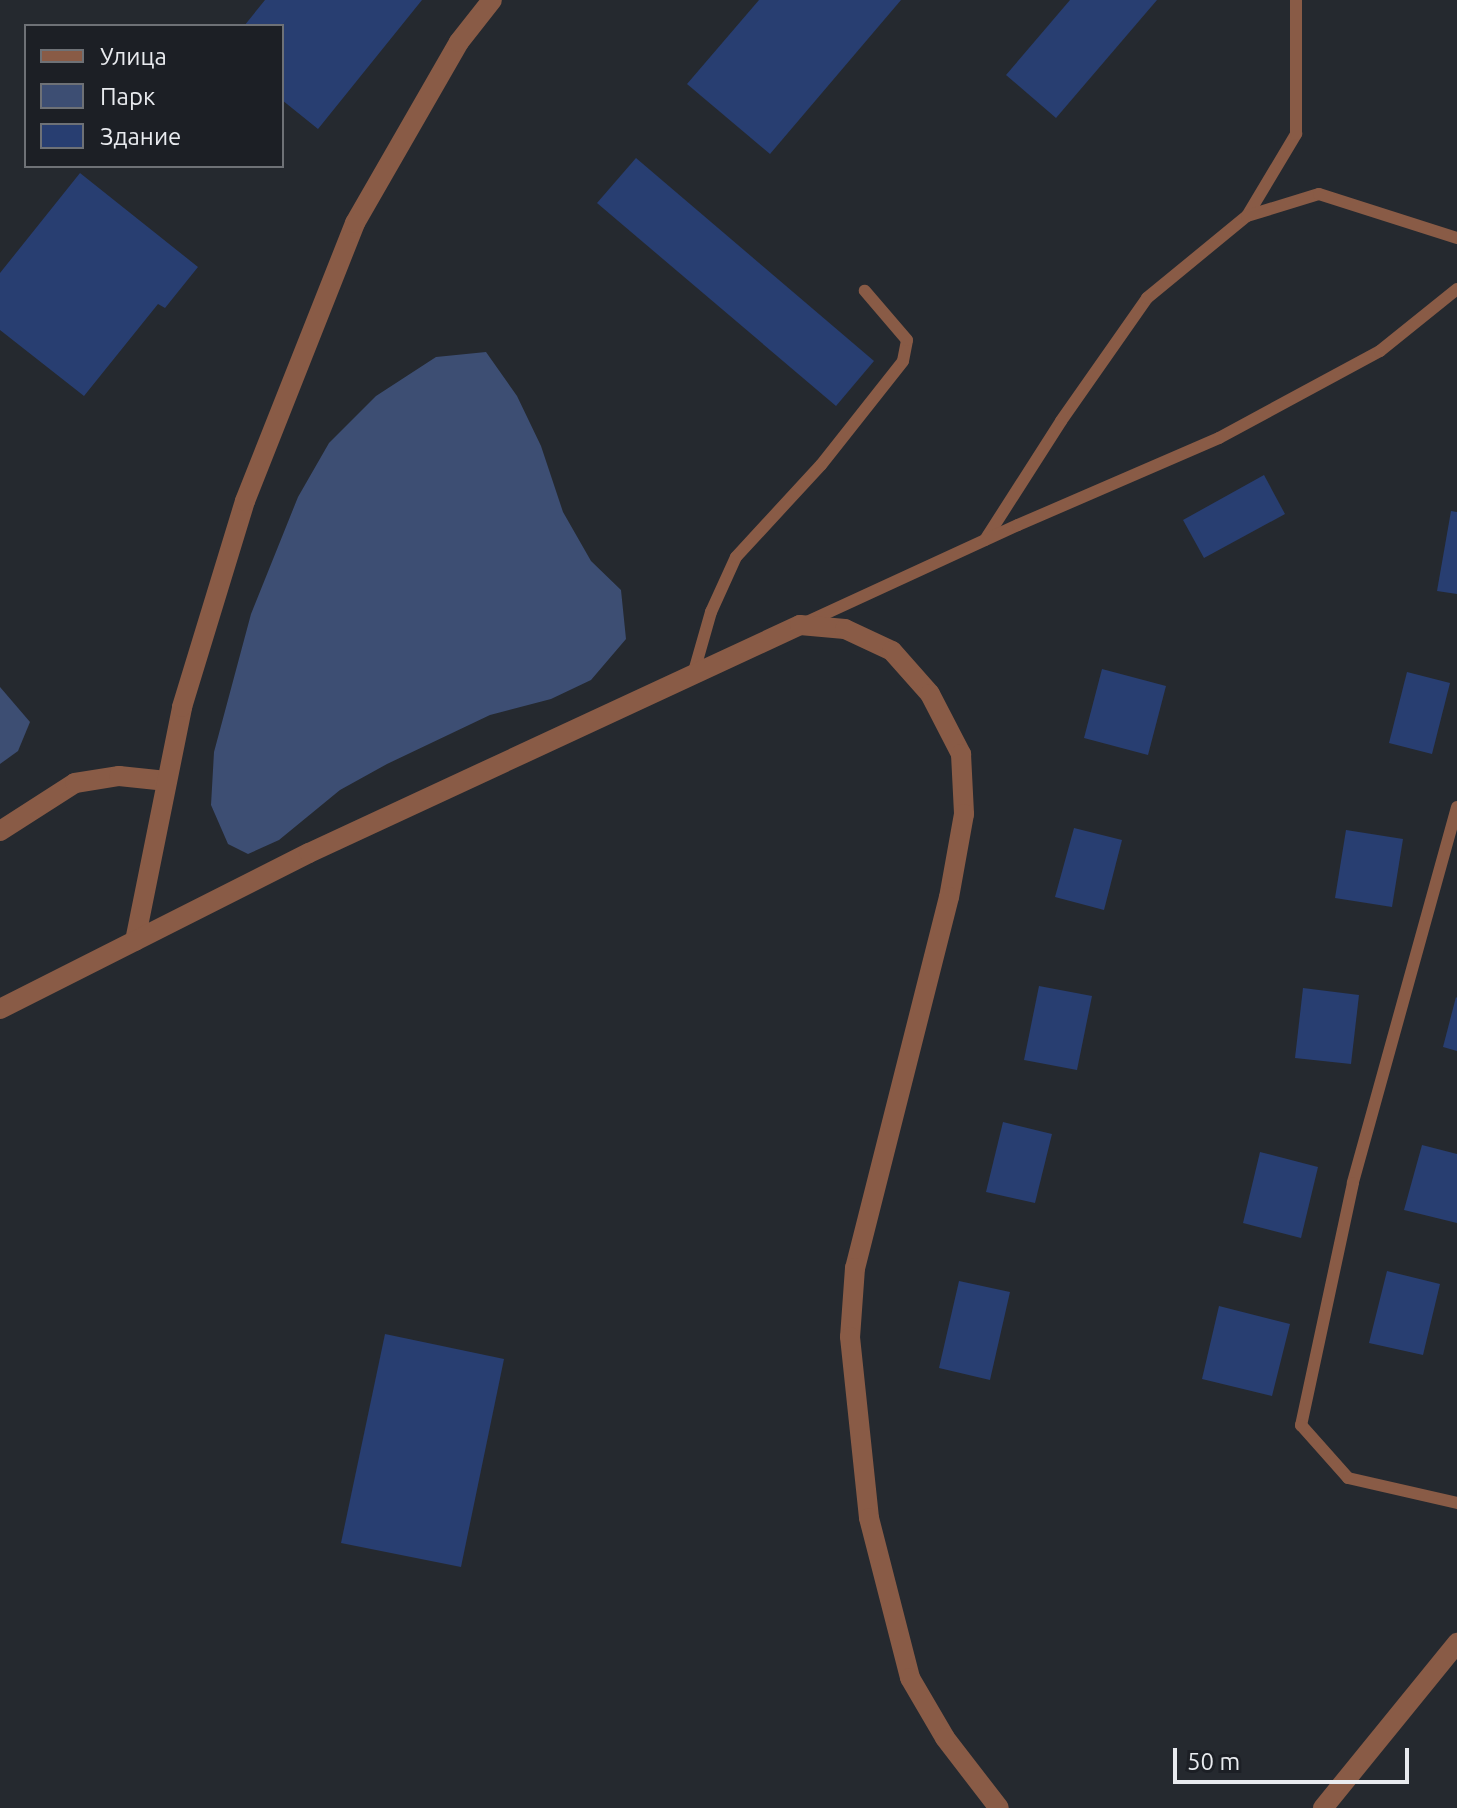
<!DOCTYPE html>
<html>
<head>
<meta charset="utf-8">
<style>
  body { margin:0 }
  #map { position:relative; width:1457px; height:1808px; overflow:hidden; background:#25292f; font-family:Ubuntu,sans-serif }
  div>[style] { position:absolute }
  .green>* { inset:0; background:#3d4e73 }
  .building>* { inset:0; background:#283e71 }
  .service>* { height:12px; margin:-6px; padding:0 6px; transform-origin:6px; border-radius:6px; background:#895b46 }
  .minor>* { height:20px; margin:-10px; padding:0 10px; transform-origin:10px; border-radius:10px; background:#895b46 }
  .tertiary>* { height:20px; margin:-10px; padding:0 10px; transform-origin:10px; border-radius:10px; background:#895b46 }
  span { translate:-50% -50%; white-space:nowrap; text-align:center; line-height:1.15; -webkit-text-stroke:8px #1c1f25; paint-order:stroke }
  .legend { position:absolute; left:24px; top:24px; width:260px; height:144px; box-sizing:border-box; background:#1c1f25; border:2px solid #6e7176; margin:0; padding:10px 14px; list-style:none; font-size:24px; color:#e9ebef }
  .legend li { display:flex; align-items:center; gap:16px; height:40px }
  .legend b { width:40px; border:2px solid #6e7176 }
  .scale { position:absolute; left:1173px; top:1748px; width:236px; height:36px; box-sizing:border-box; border:4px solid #e9ebef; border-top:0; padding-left:10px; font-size:24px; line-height:28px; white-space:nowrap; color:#e9ebef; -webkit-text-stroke:6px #1c1f25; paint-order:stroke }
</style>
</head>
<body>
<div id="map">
  <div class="green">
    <div style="clip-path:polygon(486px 352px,517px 396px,541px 446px,563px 512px,591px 561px,621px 590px,626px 639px,591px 680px,551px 699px,490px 715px,387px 764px,340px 790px,279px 840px,248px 854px,228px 844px,211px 805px,214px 752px,251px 614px,298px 497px,329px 443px,376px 396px,436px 357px)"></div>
    <div style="clip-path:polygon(0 687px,30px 722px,18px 751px,0 764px)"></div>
  </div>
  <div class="building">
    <div style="clip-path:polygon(265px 0,422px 0,318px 129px,282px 100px,282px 26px,244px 26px)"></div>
    <div style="clip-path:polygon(759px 0,901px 0,770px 154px,687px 84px)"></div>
    <div style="clip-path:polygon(1070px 0,1157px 0,1056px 118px,1006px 75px)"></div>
    <div style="clip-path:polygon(636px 158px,874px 361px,836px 406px,597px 203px)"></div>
    <div style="clip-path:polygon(80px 173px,198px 267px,165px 308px,158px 304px,84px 396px,0 330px,0 273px)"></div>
    <div style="clip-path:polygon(1264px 475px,1285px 514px,1204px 558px,1183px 520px)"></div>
    <div style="clip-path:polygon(1451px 511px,1457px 512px,1457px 594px,1437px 591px)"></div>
    <div style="clip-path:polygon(1102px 669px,1166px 686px,1148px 755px,1084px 738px)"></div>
    <div style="clip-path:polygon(1407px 672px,1450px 683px,1432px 754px,1389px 743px)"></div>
    <div style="clip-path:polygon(1074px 828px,1122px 840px,1104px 910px,1055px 897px)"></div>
    <div style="clip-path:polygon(1346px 830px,1403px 839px,1392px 907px,1335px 898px)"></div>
    <div style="clip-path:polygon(1039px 986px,1092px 996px,1077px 1070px,1024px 1060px)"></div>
    <div style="clip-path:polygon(1303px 988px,1359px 995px,1351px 1064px,1295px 1058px)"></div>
    <div style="clip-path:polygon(1456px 997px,1457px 998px,1457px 1051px,1443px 1047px)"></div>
    <div style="clip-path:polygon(1003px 1122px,1052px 1134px,1035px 1203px,986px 1192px)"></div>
    <div style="clip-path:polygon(1422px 1145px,1457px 1154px,1457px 1223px,1404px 1210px)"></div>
    <div style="clip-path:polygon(1260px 1152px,1318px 1167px,1301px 1238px,1243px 1223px)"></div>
    <div style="clip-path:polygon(1387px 1271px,1440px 1284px,1423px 1355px,1369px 1343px)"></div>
    <div style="clip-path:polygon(959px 1281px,1010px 1292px,990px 1380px,939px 1368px)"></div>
    <div style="clip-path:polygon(1219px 1306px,1290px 1324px,1272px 1396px,1202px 1379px)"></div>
    <div style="clip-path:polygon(385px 1334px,504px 1359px,461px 1567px,341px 1543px)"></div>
  </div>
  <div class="service">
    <div style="left:1247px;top:216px;width:96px;rotate:-59.1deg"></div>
    <div style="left:1296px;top:134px;width:134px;rotate:-90deg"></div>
    <div style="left:985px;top:540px;width:141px;rotate:-57.4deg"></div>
    <div style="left:1061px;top:421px;width:150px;rotate:-55deg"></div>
    <div style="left:1147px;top:298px;width:129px;rotate:-39.4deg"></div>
    <div style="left:1247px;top:216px;width:75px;rotate:-17deg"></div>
    <div style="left:1319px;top:194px;width:145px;rotate:17.7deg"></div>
    <div style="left:807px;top:622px;width:232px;rotate:-24.7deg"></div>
    <div style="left:1018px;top:525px;width:219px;rotate:-23.4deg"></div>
    <div style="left:1219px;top:438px;width:183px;rotate:-28.4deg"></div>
    <div style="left:1380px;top:351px;width:99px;rotate:-38.8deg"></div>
    <div style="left:693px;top:675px;width:66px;rotate:-74.1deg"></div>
    <div style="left:711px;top:612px;width:60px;rotate:-65.6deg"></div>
    <div style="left:736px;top:557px;width:125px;rotate:-47.3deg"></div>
    <div style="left:821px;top:465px;width:132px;rotate:-51.7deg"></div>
    <div style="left:903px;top:361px;width:21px;rotate:-79deg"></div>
    <div style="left:907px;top:340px;width:65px;rotate:-130.6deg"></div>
    <div style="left:1457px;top:807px;width:390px;rotate:105.5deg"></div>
    <div style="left:1353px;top:1183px;width:248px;rotate:102.1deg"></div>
    <div style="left:1301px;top:1425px;width:71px;rotate:48.4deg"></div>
    <div style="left:1348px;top:1478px;width:112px;rotate:12.9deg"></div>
  </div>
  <div class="minor">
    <div style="left:0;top:831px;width:89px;rotate:-32.6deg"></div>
    <div style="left:75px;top:783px;width:45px;rotate:-9deg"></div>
    <div style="left:119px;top:776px;width:48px;rotate:5.9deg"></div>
    <div style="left:135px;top:941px;width:239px;rotate:-78.6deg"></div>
    <div style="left:182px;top:707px;width:215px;rotate:-73deg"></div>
    <div style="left:245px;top:501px;width:299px;rotate:-68.4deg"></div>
    <div style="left:355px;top:223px;width:209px;rotate:-60.1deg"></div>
    <div style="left:459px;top:42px;width:53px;rotate:-51.8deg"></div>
    <div style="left:1323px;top:1808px;width:213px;rotate:-50.9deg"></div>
  </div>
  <div class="tertiary">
    <div style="left:0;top:1009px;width:346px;rotate:-26.8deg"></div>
    <div style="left:309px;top:853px;width:541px;rotate:-24.91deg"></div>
    <div style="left:800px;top:625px;width:45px;rotate:5.1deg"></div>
    <div style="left:845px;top:629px;width:52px;rotate:25.1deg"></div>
    <div style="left:892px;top:651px;width:57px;rotate:48.5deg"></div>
    <div style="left:930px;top:694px;width:68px;rotate:62.7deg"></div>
    <div style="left:961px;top:754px;width:60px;rotate:87.1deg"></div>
    <div style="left:964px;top:814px;width:84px;rotate:100.2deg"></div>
    <div style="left:949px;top:897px;width:383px;rotate:104.2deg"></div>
    <div style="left:855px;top:1268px;width:69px;rotate:94.1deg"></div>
    <div style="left:850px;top:1337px;width:182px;rotate:84deg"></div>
    <div style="left:869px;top:1518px;width:165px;rotate:75.6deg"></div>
    <div style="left:910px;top:1678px;width:69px;rotate:59.7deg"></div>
    <div style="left:945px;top:1738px;width:88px;rotate:52.4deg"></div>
  </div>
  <ul class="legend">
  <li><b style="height:10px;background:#895b46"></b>Улица</li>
  <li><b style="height:22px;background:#3d4e73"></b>Парк</li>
  <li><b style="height:22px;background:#283e71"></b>Здание</li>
  </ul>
  <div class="scale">50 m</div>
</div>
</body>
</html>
